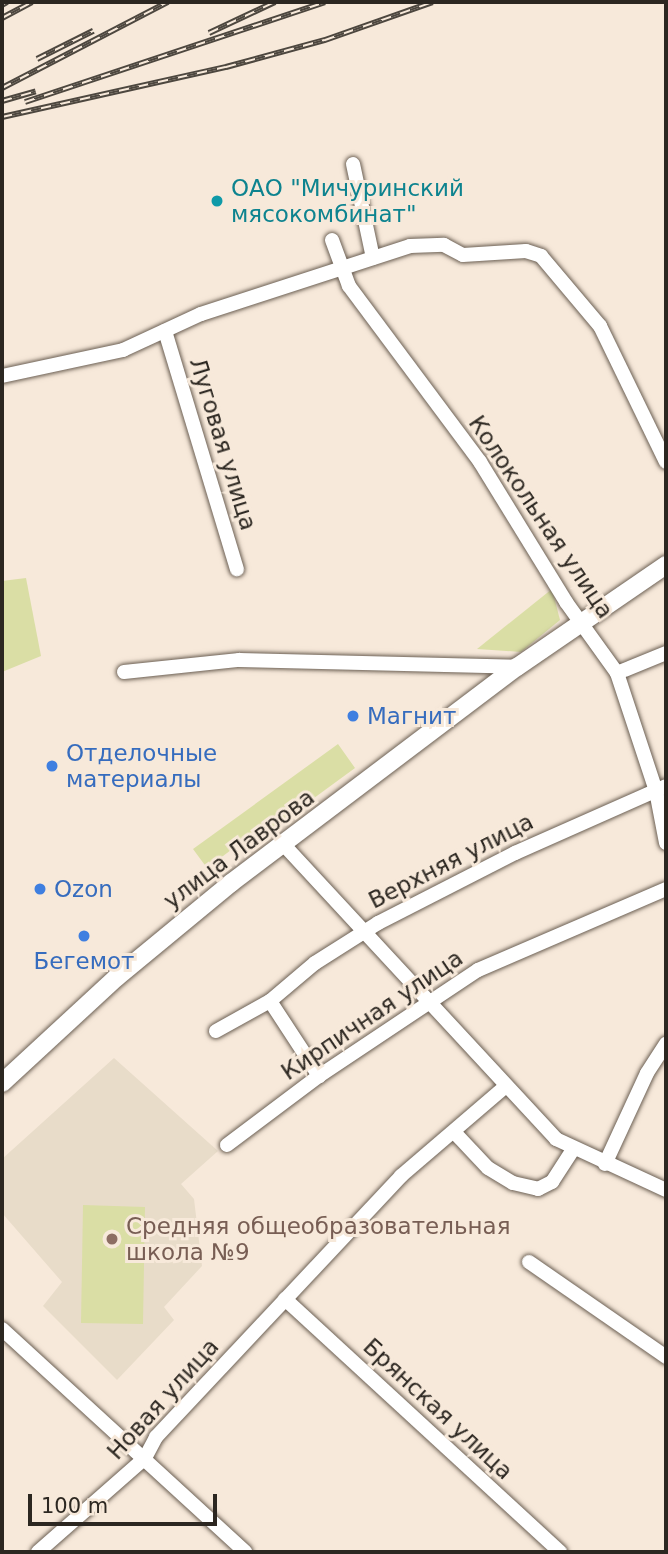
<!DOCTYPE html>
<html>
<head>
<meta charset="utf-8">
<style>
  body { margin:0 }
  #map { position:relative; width:668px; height:1554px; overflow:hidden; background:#f7e9da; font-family:"DejaVu Sans",sans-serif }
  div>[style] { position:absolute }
  .education>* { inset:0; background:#e8dcc9 }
  .green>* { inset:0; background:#dadea5 }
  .roads { filter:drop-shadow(0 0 2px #6b5f53) drop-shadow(0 0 2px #6b5f53) }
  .minor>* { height:14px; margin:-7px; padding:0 7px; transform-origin:7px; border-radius:7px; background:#fff }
  .major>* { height:18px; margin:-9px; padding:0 9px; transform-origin:9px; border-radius:9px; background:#fff }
  .rail>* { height:6px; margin-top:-3px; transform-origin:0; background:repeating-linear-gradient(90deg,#f7e9da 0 10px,#4d473f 0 20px); box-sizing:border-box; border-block:2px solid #4d473f }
  .dots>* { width:19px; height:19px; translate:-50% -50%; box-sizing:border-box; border:4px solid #f7e9da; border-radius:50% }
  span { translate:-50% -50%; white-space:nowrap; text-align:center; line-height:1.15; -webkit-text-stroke:6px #f7e9da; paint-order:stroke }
  .culture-label { font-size:23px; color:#0d838f }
  .left { translate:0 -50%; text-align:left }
  .street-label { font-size:23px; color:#2c2721 }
  .shop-label { font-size:23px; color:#366cbe }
  .education-label { font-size:23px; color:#785e54 }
  .frame { position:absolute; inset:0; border:4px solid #2c2721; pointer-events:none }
  .scale { position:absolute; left:28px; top:1494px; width:189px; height:32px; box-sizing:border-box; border:4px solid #2c2721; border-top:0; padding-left:9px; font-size:21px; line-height:24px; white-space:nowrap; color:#2c2721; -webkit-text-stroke:5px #f7e9da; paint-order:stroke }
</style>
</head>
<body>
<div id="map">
  <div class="education">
    <div style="clip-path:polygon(114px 1058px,218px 1151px,181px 1184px,194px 1199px,202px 1266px,164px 1307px,174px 1320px,117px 1380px,43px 1306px,62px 1282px,2px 1213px,2px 1159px)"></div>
  </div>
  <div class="green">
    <div style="clip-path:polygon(26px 578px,41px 656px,2px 672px,2px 581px)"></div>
    <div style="clip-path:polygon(552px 589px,560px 620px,521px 652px,477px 649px)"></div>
    <div style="clip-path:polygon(338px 744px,355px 768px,235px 856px,231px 850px,207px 868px,193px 849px)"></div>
    <div style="clip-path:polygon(83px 1205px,145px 1207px,143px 1324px,81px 1323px)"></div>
  </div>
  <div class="roads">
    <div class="minor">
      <div style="left:353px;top:164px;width:96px;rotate:78deg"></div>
      <div style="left:332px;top:240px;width:49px;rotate:69.7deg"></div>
      <div style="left:349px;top:286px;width:219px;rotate:53.3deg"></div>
      <div style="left:480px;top:462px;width:164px;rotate:58.4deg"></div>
      <div style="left:566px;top:602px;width:87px;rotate:54.3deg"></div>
      <div style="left:617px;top:673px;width:124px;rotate:71.7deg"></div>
      <div style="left:656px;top:791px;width:53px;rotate:79.1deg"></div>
      <div style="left:165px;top:331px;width:249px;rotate:73.2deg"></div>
      <div style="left:2px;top:376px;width:124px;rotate:-12.1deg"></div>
      <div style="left:123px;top:350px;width:86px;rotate:-24.8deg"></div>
      <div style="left:201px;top:314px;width:220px;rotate:-18deg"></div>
      <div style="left:410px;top:246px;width:34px;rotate:-2deg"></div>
      <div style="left:444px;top:245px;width:21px;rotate:28deg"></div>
      <div style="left:463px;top:255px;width:63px;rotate:-3.6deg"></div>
      <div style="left:526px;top:251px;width:16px;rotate:18deg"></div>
      <div style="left:541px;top:256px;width:92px;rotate:49.9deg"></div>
      <div style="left:600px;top:326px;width:151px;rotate:64.1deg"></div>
      <div style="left:124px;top:672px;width:116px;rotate:-6deg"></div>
      <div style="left:239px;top:660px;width:278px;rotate:1.4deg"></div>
      <div style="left:617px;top:673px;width:53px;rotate:-22.2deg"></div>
      <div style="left:284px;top:845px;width:401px;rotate:47.2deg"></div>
      <div style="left:556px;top:1139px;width:121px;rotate:24.9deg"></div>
      <div style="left:270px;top:1001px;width:90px;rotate:56.8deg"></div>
      <div style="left:216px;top:1031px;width:62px;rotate:-29.1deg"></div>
      <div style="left:270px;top:1001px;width:59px;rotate:-40.2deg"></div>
      <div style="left:315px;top:963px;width:75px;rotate:-32.4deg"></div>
      <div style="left:378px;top:923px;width:154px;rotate:-27.1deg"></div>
      <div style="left:515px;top:853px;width:165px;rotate:-23.9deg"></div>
      <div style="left:455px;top:1133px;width:48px;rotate:46.7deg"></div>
      <div style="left:488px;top:1168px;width:29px;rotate:31deg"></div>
      <div style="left:513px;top:1183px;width:26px;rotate:13deg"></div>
      <div style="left:538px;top:1189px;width:16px;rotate:-27deg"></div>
      <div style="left:552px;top:1182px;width:40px;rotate:-57.1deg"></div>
      <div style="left:227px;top:1145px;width:115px;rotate:-36.9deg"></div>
      <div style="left:319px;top:1076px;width:191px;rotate:-33.7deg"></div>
      <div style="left:478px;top:970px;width:205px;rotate:-23.3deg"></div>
      <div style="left:605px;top:1164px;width:100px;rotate:-65.2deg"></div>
      <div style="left:647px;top:1073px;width:35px;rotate:-57deg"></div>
      <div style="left:529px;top:1262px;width:167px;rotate:34.7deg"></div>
      <div style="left:285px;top:1299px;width:374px;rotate:42.6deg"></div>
      <div style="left:2px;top:1329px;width:330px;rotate:42.5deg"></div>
      <div style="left:38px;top:1552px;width:142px;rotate:-41.3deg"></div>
      <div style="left:145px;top:1458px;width:24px;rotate:-62deg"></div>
      <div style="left:156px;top:1437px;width:358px;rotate:-46.8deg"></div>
      <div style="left:401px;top:1176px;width:137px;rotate:-40.6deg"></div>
    </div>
    <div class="major">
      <div style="left:2px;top:1083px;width:156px;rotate:-42.7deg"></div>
      <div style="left:117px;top:977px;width:148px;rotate:-39.5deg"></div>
      <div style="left:231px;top:883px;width:358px;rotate:-37.1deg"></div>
      <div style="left:517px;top:667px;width:181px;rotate:-34.4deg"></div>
    </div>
  </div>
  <div class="rail">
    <div style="left:2px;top:5px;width:6px;rotate:-31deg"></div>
    <div style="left:2px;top:18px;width:34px;rotate:-28deg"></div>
    <div style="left:209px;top:33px;width:73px;rotate:-25.2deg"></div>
    <div style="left:37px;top:59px;width:63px;rotate:-26.6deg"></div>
    <div style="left:2px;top:88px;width:187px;rotate:-27.4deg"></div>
    <div style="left:2px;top:101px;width:35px;rotate:-16deg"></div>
    <div style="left:25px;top:102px;width:316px;rotate:-18.4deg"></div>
    <div style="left:2px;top:117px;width:230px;rotate:-12.6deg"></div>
    <div style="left:226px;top:67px;width:103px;rotate:-15.3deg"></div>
    <div style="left:325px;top:40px;width:114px;rotate:-19.4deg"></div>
  </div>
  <div class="dots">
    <div style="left:217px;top:201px;background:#0f9aa8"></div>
    <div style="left:353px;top:716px;background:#3f7fe0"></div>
    <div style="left:52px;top:766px;background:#3f7fe0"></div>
    <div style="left:40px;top:889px;background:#3f7fe0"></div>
    <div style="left:84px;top:936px;background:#3f7fe0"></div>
    <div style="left:112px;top:1239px;background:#8d6e63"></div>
  </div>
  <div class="culture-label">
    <span class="left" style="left:231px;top:201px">ОАО "Мичуринский<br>мясокомбинат"</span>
  </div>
  <div class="street-label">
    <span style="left:223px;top:444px;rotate:73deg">Луговая улица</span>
    <span style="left:541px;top:517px;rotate:56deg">Колокольная улица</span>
    <span style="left:239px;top:849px;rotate:-37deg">улица Лаврова</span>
    <span style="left:451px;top:861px;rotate:-27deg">Верхняя улица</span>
    <span style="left:372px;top:1015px;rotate:-34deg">Кирпичная улица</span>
    <span style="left:163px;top:1399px;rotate:-48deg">Новая улица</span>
    <span style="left:438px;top:1409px;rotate:43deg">Брянская улица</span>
  </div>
  <div class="shop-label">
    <span class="left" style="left:367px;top:716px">Магнит</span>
    <span class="left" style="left:66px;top:766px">Отделочные<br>материалы</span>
    <span class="left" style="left:54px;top:889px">Ozon</span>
    <span style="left:84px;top:961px">Бегемот</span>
  </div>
  <div class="education-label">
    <span class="left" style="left:126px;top:1239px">Средняя общеобразовательная<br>школа №9</span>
  </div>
  <div class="frame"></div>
  <div class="scale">100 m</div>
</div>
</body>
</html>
